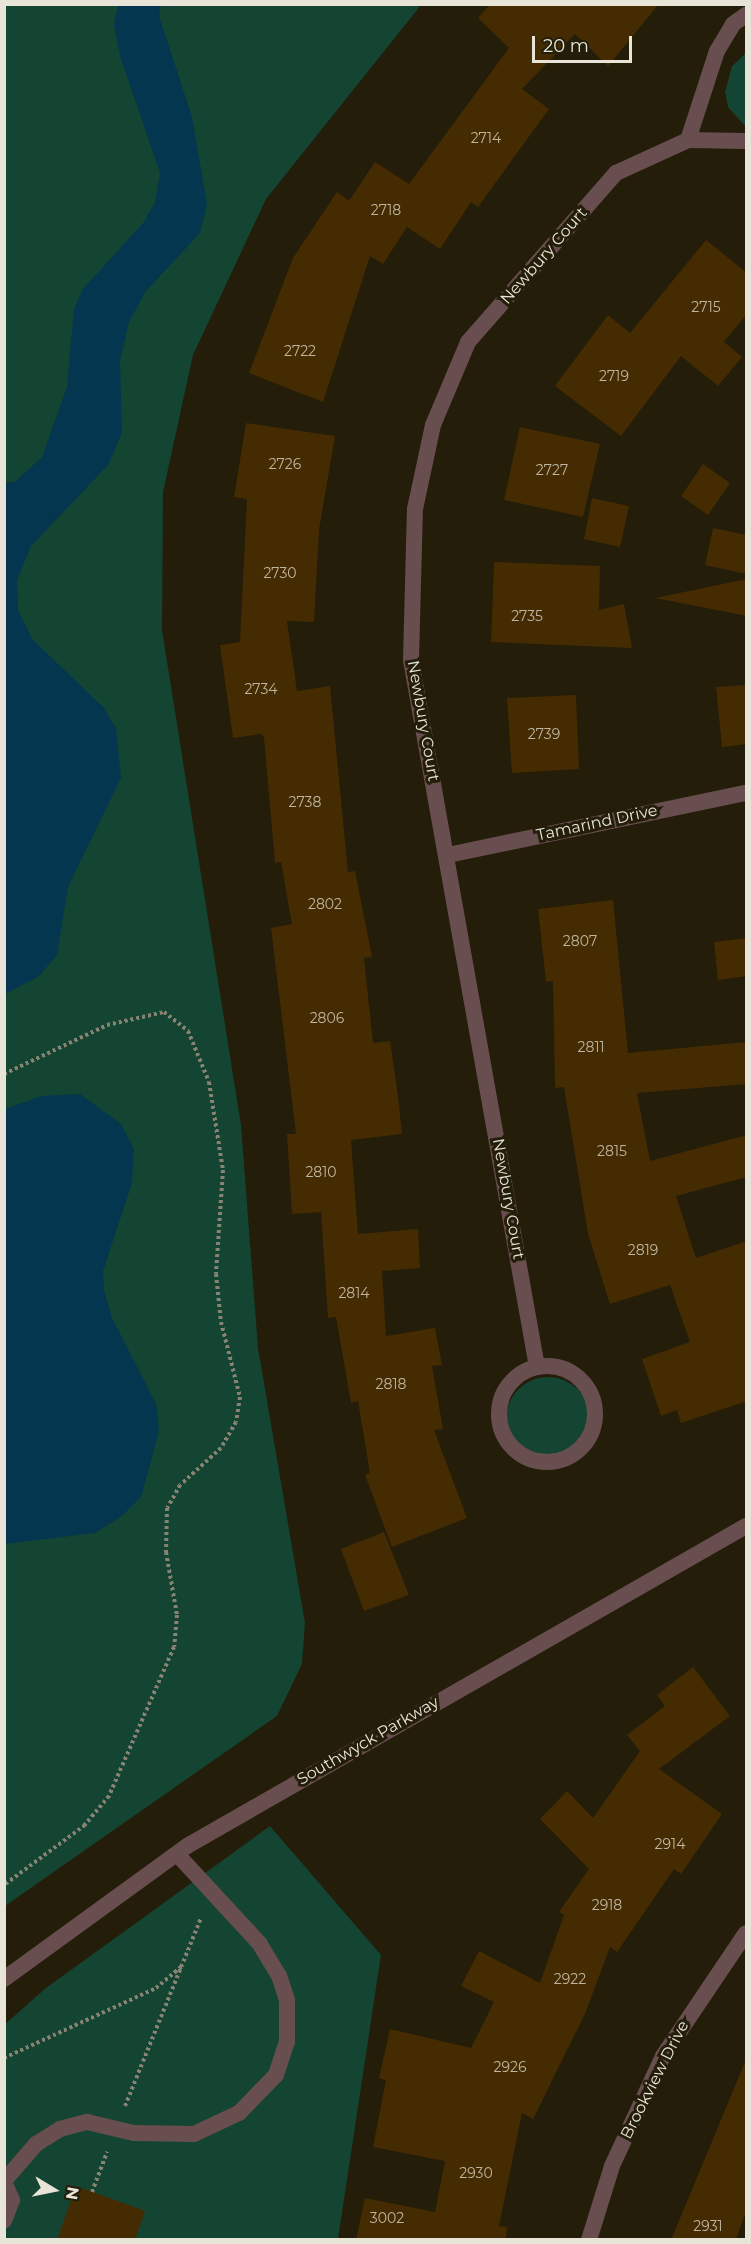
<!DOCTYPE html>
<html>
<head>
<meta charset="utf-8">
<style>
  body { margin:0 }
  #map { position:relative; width:751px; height:2244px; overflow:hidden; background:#231d09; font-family:Montserrat,sans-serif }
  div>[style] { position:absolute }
  .green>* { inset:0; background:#144432 }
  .round { border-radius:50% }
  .water>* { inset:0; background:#04364f }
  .building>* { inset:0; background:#452b01 }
  .path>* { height:4px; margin-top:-2px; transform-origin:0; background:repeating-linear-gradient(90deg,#888373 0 3px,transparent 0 6px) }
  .service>* { height:16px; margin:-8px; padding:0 8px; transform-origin:8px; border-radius:8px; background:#694e4f }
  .minor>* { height:16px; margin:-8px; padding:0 8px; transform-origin:8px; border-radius:8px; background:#694e4f }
  .minor>.ring { margin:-8px; padding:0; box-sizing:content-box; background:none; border:16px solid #694e4f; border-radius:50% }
  .tertiary>* { height:16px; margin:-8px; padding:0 8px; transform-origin:8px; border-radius:8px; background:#694e4f }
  span { translate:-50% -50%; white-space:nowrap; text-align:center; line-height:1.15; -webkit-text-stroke:6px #231d09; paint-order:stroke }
  .number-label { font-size:14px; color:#bfb6a2 }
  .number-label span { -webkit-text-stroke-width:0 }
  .street-label { font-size:16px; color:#e8e4d8 }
  .frame { position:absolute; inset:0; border:6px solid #e8e4d8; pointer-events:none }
  .north { position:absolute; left:24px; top:2160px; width:60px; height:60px; -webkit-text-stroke:4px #231d09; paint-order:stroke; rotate:100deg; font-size:16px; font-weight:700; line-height:24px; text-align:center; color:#e8e4d8 }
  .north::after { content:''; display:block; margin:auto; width:21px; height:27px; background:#e8e4d8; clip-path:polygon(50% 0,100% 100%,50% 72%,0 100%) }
  .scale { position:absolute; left:532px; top:36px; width:100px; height:27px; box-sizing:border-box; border:3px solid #e8e4d8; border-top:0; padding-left:8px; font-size:18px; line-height:21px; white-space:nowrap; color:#e8e4d8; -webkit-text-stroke:4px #231d09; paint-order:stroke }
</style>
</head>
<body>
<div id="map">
  <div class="green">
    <div style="clip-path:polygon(5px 5px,421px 5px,266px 199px,193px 355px,163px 492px,162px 630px,241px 1125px,258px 1348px,305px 1623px,302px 1664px,277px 1716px,5px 1906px)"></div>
    <div style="clip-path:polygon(746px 53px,746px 127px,728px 107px,725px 92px,732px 66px)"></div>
    <div class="round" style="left:506px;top:1377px;width:84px;height:84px"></div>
    <div style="clip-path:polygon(270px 1826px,381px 1955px,338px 2239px,5px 2239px,4px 2025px,46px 1988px)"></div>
  </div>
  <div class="water">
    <div style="clip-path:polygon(118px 5px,161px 5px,159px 16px,192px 117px,207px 204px,200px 233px,146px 291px,129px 322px,120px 361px,122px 433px,108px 465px,31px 546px,17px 580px,18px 610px,32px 639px,103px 707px,116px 728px,121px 778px,68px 887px,57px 955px,38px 977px,5px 994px,5px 483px,15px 482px,42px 457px,67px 387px,74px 309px,83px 289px,144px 222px,155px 202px,160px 173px,120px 56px,114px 26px)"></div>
    <div style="clip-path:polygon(80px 1094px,121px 1124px,134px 1149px,132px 1183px,103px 1271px,104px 1290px,112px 1318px,156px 1404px,159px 1431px,141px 1497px,123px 1515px,95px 1533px,5px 1544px,5px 1109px,42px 1096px)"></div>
  </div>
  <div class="building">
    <div style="clip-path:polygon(490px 4px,659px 4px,608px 66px,575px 34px,522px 89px,549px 109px,478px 207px,471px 202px,440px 249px,407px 227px,383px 264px,370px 256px,323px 402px,249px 373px,293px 258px,337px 192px,349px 201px,375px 162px,409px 184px,509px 48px,478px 18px)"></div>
    <div style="clip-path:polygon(706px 240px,747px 273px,747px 314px,724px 342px,742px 357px,718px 386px,681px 356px,621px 436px,555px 386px,608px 315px,630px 333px)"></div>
    <div style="clip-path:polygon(246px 423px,335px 436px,319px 530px,314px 622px,287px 621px,297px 691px,330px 686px,348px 872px,355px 871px,372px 957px,364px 958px,373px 1043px,390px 1041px,398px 1096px,402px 1134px,351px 1140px,358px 1234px,418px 1229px,420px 1268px,382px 1271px,386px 1336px,435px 1328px,442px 1365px,432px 1366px,443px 1429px,434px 1430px,467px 1518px,392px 1547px,365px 1475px,370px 1473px,358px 1401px,351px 1403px,336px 1317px,328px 1318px,321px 1212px,292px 1214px,287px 1134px,296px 1134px,271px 928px,292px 924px,281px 862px,275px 863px,264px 738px,262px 734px,233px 738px,220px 645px,240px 642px,247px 499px,234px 497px)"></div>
    <div style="clip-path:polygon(520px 427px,600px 444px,583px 517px,504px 500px)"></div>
    <div style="clip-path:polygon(703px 464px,730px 483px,708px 515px,681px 496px)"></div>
    <div style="clip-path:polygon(592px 498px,629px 506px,620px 547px,584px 539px)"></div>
    <div style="clip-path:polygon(713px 528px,747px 535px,747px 574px,705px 565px)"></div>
    <div style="clip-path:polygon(494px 562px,600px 566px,599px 610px,624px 604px,632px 648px,491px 642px)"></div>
    <div style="clip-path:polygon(747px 579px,747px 616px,655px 598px)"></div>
    <div style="clip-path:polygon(747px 685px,747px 744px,722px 747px,716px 687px)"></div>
    <div style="clip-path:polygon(576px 695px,579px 769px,512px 773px,507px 698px)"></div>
    <div style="clip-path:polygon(613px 900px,628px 1053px,747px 1042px,747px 1084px,637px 1093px,650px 1161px,747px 1135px,747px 1177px,676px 1196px,696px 1258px,747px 1241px,747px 1401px,681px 1423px,677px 1410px,661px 1416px,642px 1359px,690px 1342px,670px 1285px,610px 1304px,588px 1234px,564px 1087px,555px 1088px,553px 981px,546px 982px,538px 909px)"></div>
    <div style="clip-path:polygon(747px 938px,747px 976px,718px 980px,714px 942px)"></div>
    <div style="clip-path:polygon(384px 1532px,409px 1595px,364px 1611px,341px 1549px)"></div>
    <div style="clip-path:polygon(693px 1667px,730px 1716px,659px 1769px,722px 1814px,681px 1874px,674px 1869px,617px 1952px,610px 1947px,585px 2014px,533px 2119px,522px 2113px,499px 2226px,507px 2227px,506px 2240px,356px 2240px,365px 2198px,435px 2212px,445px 2161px,373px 2147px,386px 2080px,379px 2078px,390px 2029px,471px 2048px,494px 2002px,461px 1986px,479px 1951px,540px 1983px,564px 1915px,559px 1912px,589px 1869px,540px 1819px,567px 1791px,593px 1818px,640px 1751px,627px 1735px,665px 1706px,657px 1695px)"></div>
    <div style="clip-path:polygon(747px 2057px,747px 2209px,736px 2240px,671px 2240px)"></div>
    <div style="clip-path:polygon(76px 2186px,145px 2211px,135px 2240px,57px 2240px)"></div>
  </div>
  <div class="path">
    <div style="left:4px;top:1049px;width:8px;rotate:90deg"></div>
    <div style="left:4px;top:1074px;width:114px;rotate:-25.4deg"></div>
    <div style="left:107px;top:1025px;width:58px;rotate:-12.8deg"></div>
    <div style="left:164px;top:1012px;width:31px;rotate:38deg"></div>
    <div style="left:188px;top:1031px;width:55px;rotate:67.6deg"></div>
    <div style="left:209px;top:1082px;width:89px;rotate:81deg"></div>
    <div style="left:223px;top:1170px;width:104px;rotate:93.9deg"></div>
    <div style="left:216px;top:1274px;width:48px;rotate:84.1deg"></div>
    <div style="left:221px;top:1322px;width:77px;rotate:75.8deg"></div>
    <div style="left:240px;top:1397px;width:25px;rotate:99deg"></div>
    <div style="left:236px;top:1422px;width:30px;rotate:120deg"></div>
    <div style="left:221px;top:1448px;width:55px;rotate:137.9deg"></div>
    <div style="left:180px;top:1485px;width:26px;rotate:119deg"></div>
    <div style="left:167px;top:1508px;width:44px;rotate:91.3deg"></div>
    <div style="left:166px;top:1552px;width:64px;rotate:80.1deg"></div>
    <div style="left:177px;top:1615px;width:32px;rotate:95deg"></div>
    <div style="left:174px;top:1647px;width:163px;rotate:113.6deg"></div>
    <div style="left:109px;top:1796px;width:38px;rotate:130deg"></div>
    <div style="left:85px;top:1825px;width:101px;rotate:143.5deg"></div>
    <div style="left:4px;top:2058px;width:167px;rotate:-24.7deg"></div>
    <div style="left:156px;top:1988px;width:34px;rotate:-40deg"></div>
    <div style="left:125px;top:2106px;width:203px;rotate:-68deg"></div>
    <div style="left:92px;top:2192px;width:43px;rotate:-69.4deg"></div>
  </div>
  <div class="service">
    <div style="left:4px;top:2181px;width:49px;rotate:-49.1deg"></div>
    <div style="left:36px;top:2144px;width:28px;rotate:-32deg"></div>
    <div style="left:60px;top:2129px;width:28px;rotate:-15deg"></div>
    <div style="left:87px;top:2122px;width:48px;rotate:13.2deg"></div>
    <div style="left:134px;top:2133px;width:60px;rotate:1deg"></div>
    <div style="left:194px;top:2134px;width:50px;rotate:-25deg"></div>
    <div style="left:239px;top:2113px;width:53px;rotate:-45.8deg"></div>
    <div style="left:276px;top:2075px;width:35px;rotate:-72deg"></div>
    <div style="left:287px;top:2042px;width:42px;rotate:-90deg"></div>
    <div style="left:287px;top:2000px;width:25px;rotate:-108deg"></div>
    <div style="left:279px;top:1976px;width:37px;rotate:-121deg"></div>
    <div style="left:260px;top:1944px;width:122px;rotate:-132.7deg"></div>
    <div style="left:4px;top:2182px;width:20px;rotate:66deg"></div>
    <div style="left:12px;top:2200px;width:22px;rotate:111deg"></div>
  </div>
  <div class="minor">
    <div style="left:688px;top:140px;width:94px;rotate:-72deg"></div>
    <div style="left:717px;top:51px;width:31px;rotate:-59deg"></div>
    <div style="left:733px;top:24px;width:16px;rotate:-35deg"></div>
    <div style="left:448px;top:855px;width:304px;rotate:-11.8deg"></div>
    <div class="ring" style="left:499px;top:1366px;width:80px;height:80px"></div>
    <div style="left:537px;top:1367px;width:718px;rotate:-100.11deg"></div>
    <div style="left:411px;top:660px;width:151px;rotate:-88.5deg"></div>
    <div style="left:415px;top:509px;width:86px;rotate:-77.9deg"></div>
    <div style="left:433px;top:425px;width:90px;rotate:-67.1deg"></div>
    <div style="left:468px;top:342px;width:225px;rotate:-48.8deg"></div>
    <div style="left:616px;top:173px;width:79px;rotate:-24.6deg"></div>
    <div style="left:688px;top:140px;width:58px;rotate:1deg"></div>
    <div style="left:589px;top:2240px;width:77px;rotate:-72.7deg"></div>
    <div style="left:612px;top:2166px;width:121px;rotate:-65.1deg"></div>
    <div style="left:663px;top:2056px;width:148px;rotate:-56deg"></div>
  </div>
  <div class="tertiary">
    <div style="left:4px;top:1979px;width:226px;rotate:-36deg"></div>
    <div style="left:187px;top:1846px;width:644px;rotate:-29.79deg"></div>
  </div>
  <div class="number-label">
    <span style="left:486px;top:138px">2714</span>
    <span style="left:386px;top:210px">2718</span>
    <span style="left:706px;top:307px">2715</span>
    <span style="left:300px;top:351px">2722</span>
    <span style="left:614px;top:376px">2719</span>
    <span style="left:285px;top:464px">2726</span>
    <span style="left:552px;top:470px">2727</span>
    <span style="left:280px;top:573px">2730</span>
    <span style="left:527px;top:616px">2735</span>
    <span style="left:261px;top:689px">2734</span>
    <span style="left:544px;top:734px">2739</span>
    <span style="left:305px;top:802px">2738</span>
    <span style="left:325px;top:904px">2802</span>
    <span style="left:580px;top:941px">2807</span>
    <span style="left:327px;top:1018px">2806</span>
    <span style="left:591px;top:1047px">2811</span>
    <span style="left:612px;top:1151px">2815</span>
    <span style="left:321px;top:1172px">2810</span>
    <span style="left:643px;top:1250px">2819</span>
    <span style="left:354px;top:1293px">2814</span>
    <span style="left:391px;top:1384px">2818</span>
    <span style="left:670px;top:1844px">2914</span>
    <span style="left:607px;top:1905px">2918</span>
    <span style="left:570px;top:1979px">2922</span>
    <span style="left:510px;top:2067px">2926</span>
    <span style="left:476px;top:2173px">2930</span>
    <span style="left:387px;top:2218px">3002</span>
    <span style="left:708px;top:2226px">2931</span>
  </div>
  <div class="street-label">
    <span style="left:544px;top:256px;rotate:-49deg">Newbury Court</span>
    <span style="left:423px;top:721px;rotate:80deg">Newbury Court</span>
    <span style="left:597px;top:823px;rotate:-12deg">Tamarind Drive</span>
    <span style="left:508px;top:1199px;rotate:80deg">Newbury Court</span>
    <span style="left:368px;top:1741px;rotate:-30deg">Southwyck Parkway</span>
    <span style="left:655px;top:2080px;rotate:-63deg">Brookview Drive</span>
  </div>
  <div class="frame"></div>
  <div class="north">N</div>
  <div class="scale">20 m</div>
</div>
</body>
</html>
